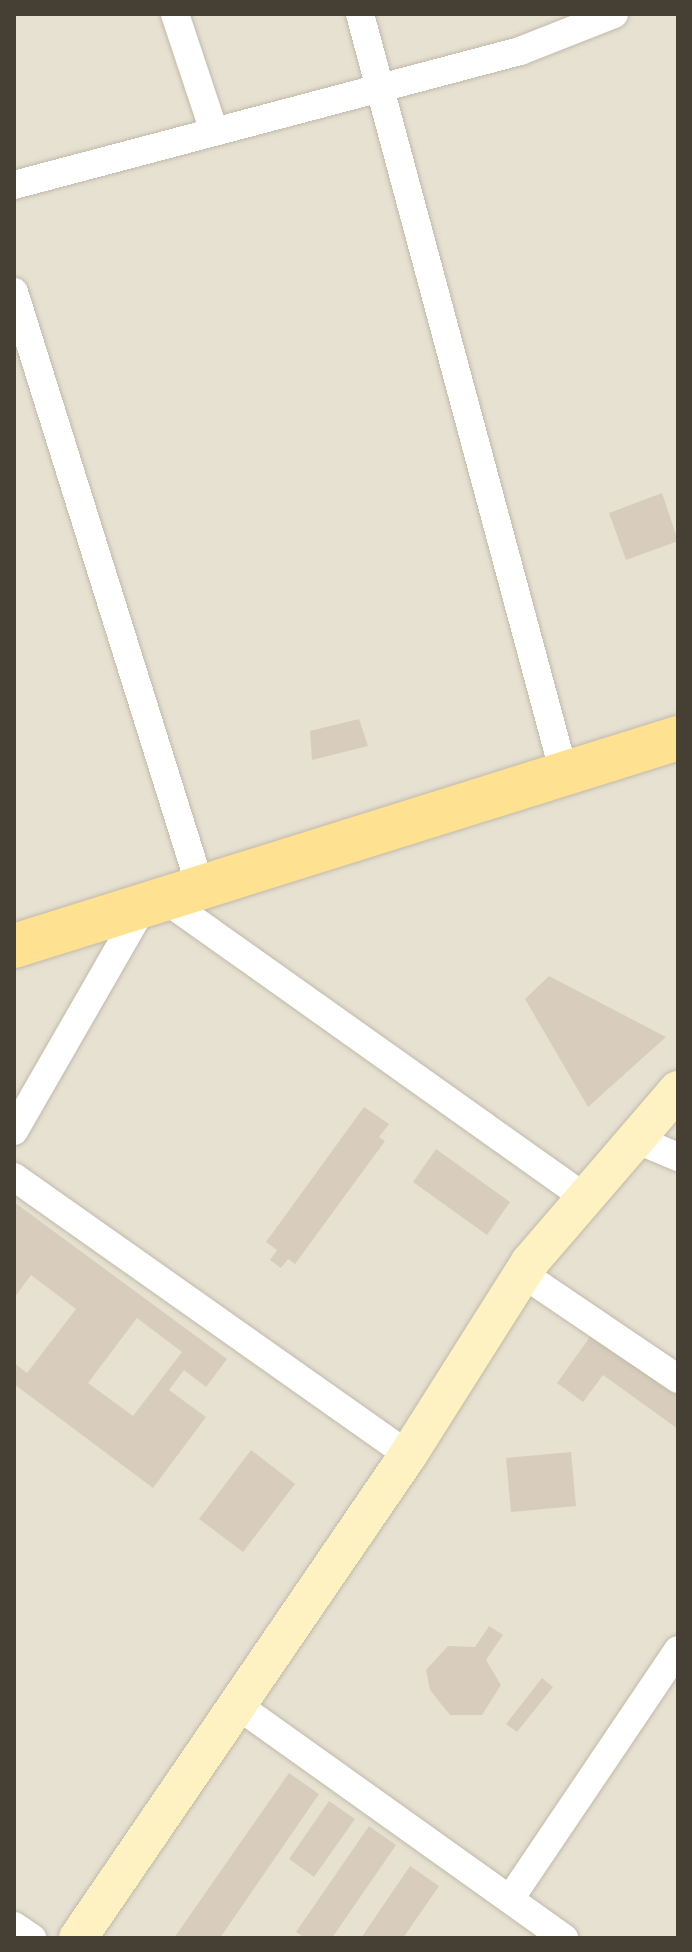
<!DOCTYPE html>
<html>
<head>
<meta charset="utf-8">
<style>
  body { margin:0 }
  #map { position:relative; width:692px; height:1952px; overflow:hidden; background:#f3efe4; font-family:Quicksand,sans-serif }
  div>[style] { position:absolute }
  .residential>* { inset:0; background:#e7e1d2 }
  .building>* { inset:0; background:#d8cdbc }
  .roads { filter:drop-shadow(0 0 2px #c1baa9) drop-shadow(0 0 2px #c1baa9) }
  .street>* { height:28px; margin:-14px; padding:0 14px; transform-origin:14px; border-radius:14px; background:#fff }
  .secondary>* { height:38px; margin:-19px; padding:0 19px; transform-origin:19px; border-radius:19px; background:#fff2c2 }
  .primary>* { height:44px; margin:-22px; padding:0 22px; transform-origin:22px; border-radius:22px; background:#ffe291 }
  span { translate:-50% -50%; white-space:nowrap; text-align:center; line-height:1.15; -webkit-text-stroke:6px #fff; paint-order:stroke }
  .frame { position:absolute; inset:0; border:16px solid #453f34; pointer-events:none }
</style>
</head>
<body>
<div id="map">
  <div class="residential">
    <div style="clip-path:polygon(14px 14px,678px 14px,678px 1938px,14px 1938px)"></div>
  </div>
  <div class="building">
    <div style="clip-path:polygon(662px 493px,678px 541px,626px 560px,609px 513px)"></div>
    <div style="clip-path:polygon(359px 719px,368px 746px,312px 760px,310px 731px)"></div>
    <div style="clip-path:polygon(549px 976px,666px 1037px,588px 1107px,525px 999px)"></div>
    <div style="clip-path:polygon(364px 1107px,389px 1124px,379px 1137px,385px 1141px,295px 1264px,288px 1259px,281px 1268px,270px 1260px,277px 1250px,266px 1242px)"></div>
    <div style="clip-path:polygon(436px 1149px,510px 1202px,487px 1235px,413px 1182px)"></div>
    <div style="clip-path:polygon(evenodd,14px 1202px,227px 1359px,206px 1387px,184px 1370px,169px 1390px,206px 1417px,153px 1488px,14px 1384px,14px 1363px,27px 1373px,76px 1309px,31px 1275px,14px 1298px,14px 1202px,137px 1318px,182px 1352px,133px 1416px,88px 1383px,137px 1318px)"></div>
    <div style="clip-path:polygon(595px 1330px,678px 1390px,678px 1429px,603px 1375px,583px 1402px,557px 1383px)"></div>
    <div style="clip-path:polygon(251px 1450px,295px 1484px,243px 1552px,199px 1519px)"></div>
    <div style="clip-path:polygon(571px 1452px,576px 1506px,511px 1512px,506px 1458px)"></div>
    <div style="clip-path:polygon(489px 1626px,503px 1635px,486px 1660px,501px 1685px,482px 1715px,450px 1715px,430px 1690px,426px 1670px,448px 1646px,475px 1647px)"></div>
    <div style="clip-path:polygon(542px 1678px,553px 1687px,517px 1732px,506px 1724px)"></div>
    <div style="clip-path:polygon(289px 1773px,319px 1794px,220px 1938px,174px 1938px)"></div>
    <div style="clip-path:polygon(329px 1801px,355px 1819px,314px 1877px,289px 1859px)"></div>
    <div style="clip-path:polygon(369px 1826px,396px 1845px,332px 1938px,305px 1938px,296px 1932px)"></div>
    <div style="clip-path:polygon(410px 1866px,439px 1886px,403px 1938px,361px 1938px)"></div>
  </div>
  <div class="roads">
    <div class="street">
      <div style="left:175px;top:14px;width:123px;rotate:71.6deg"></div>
      <div style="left:360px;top:14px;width:786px;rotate:74.96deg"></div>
      <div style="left:14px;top:185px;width:523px;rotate:-14.83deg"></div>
      <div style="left:520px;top:51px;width:101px;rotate:-21.5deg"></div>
      <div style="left:14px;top:292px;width:622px;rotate:72.61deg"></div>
      <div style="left:163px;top:898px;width:516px;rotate:35.38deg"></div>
      <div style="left:14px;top:1131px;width:263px;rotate:-60.1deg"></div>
      <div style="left:635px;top:1139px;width:47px;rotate:22.7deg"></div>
      <div style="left:14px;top:1177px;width:482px;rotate:35.2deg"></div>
      <div style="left:523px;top:1274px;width:187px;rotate:34.1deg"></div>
      <div style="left:237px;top:1705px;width:402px;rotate:35.5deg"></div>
      <div style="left:510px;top:1899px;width:300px;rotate:-56deg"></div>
      <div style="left:14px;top:1926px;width:22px;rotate:34deg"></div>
    </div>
    <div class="secondary">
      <div style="left:78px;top:1938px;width:585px;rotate:-55.66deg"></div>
      <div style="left:408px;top:1455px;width:228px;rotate:-57.7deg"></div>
      <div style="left:530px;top:1262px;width:227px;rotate:-49.3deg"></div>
    </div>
    <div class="primary">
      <div style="left:14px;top:946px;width:696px;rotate:-17.39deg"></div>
    </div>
  </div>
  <div class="frame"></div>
</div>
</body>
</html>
